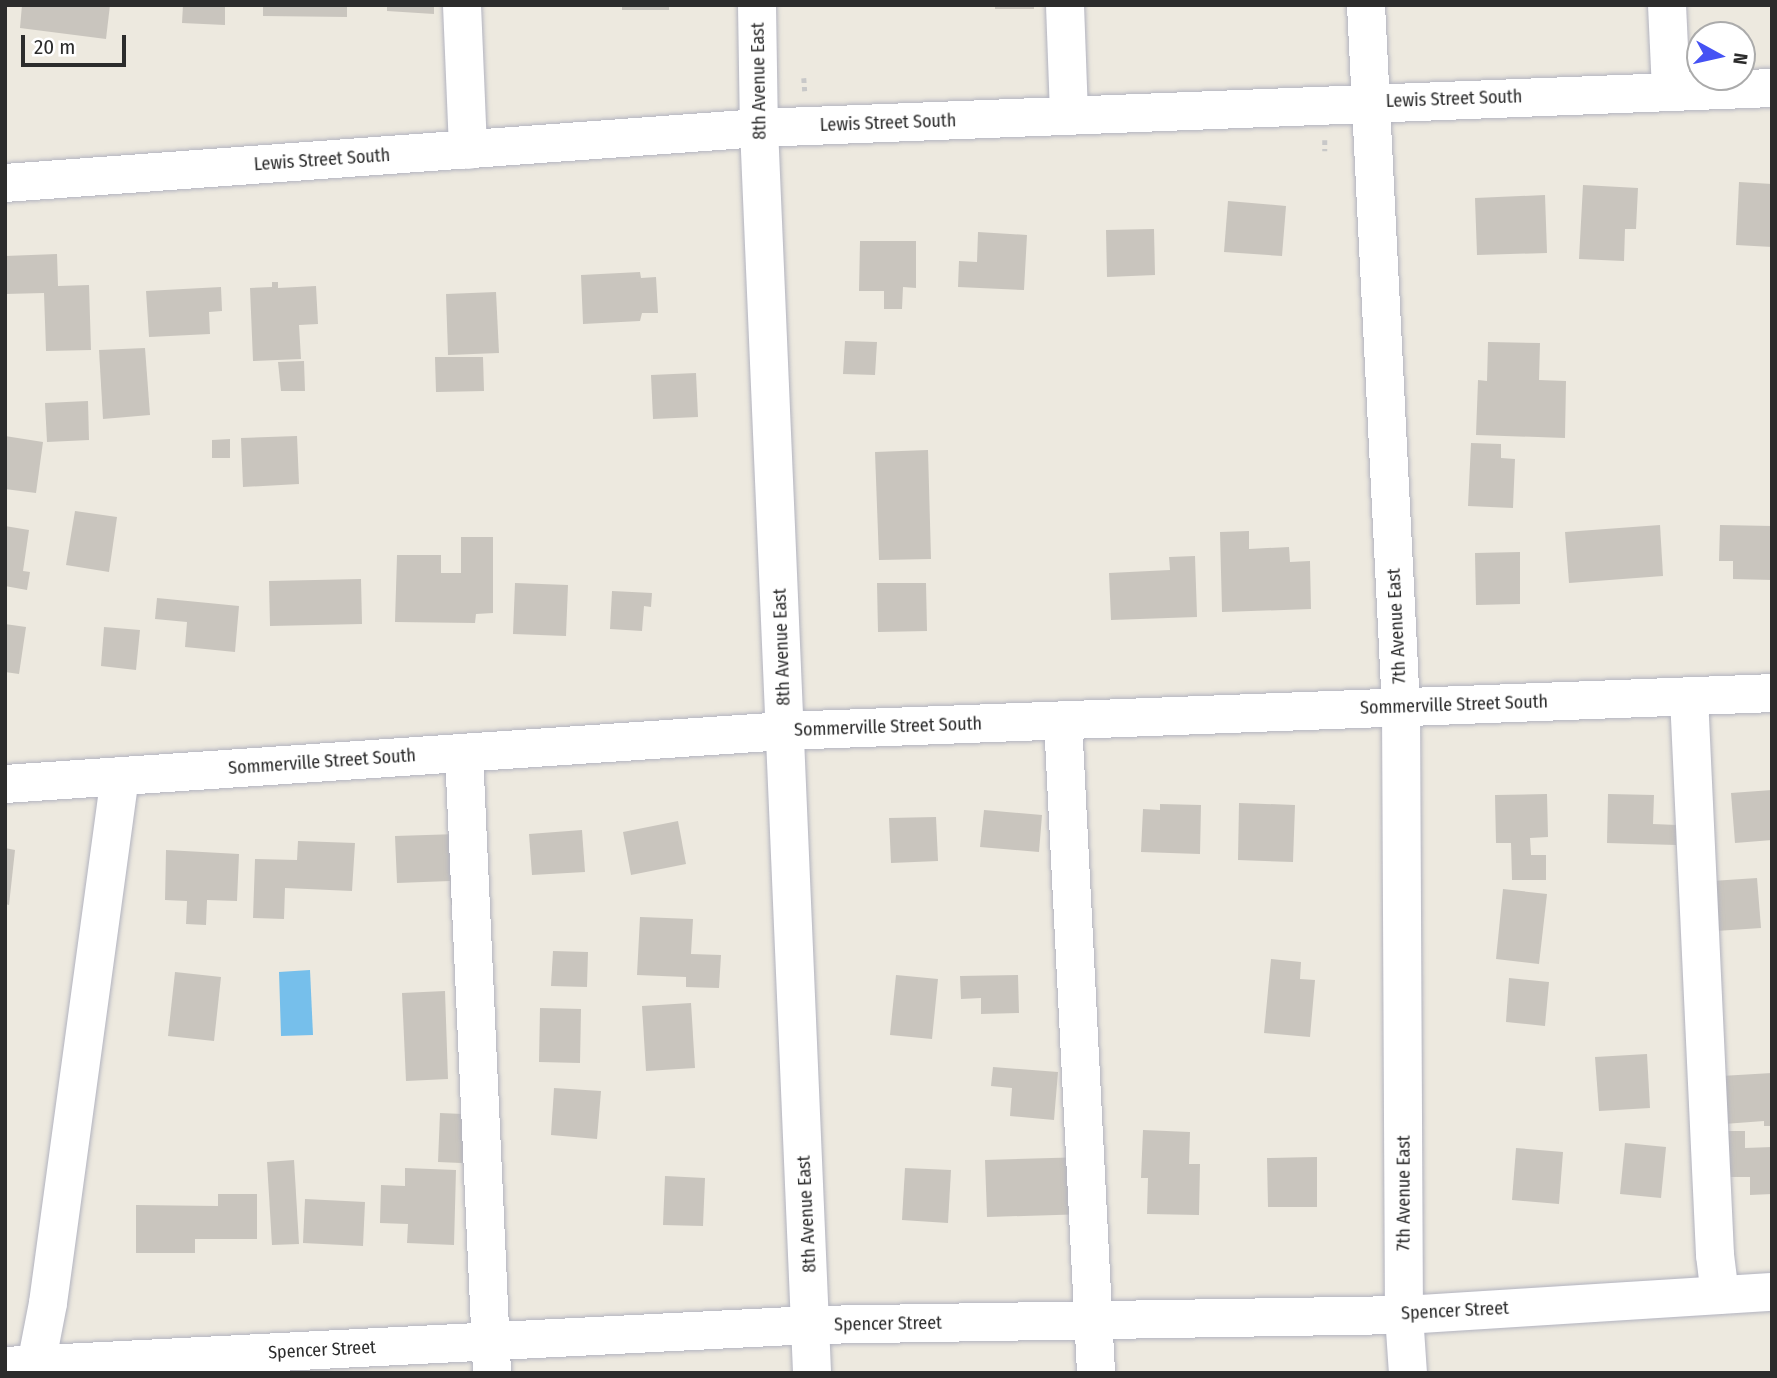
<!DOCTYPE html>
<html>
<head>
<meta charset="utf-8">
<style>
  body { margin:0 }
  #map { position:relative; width:1777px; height:1378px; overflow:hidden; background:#ede9df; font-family:"Fira Sans Condensed",sans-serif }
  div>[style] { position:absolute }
  .water>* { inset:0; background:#76bfeb }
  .building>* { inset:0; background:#c9c5be }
  .path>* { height:4.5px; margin-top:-2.25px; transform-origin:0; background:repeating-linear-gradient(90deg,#c8c8c8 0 5px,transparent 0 8.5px) }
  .roads { filter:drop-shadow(0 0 2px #b2b3bf) drop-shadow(0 0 2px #b2b3bf) }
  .minor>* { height:38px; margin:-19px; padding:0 19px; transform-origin:19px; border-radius:19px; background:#fff }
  span { translate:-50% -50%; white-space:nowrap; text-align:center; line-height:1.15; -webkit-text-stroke:5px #fff; paint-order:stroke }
  .street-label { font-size:18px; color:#2c2c2c }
  .frame { position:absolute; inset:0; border:7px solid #2c2c2c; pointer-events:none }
  .north { position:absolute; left:1686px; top:21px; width:70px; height:70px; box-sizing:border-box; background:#fff; border:2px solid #ababab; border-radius:50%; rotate:98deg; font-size:19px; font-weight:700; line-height:28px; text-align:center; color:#2c2c2c }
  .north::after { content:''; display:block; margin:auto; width:24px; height:32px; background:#4552f4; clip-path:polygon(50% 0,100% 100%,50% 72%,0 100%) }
  .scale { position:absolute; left:21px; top:35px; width:105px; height:32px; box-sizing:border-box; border:4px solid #2c2c2c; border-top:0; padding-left:9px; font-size:21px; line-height:24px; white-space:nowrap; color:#2c2c2c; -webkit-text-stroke:5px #fff; paint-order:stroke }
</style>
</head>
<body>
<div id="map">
  <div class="water">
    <div style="clip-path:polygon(310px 970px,313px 1035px,281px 1036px,279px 972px)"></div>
  </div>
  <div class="building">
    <div style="clip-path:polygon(22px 5px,110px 5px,106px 39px,20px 28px)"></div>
    <div style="clip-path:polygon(183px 5px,225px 5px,225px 25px,182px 23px)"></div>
    <div style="clip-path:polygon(263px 5px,347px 5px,347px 17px,263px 16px)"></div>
    <div style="clip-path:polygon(387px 5px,434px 5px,434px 14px,387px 11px)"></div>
    <div style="clip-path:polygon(622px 5px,669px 5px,669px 10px,622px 10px)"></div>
    <div style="clip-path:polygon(995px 5px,1034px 5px,1034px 9px,995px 9px)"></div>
    <div style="clip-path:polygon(1739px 182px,1772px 184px,1772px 247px,1736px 245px)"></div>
    <div style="clip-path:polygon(1583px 185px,1638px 188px,1636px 229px,1625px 229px,1624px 261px,1579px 259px)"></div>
    <div style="clip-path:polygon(1545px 195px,1547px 253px,1477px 255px,1475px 198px)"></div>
    <div style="clip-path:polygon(1228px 201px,1286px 206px,1282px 256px,1224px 252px)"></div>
    <div style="clip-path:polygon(1154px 229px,1155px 275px,1107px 277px,1106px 230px)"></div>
    <div style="clip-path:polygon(978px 232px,1027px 235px,1024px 290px,958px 287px,959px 261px,977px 262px)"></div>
    <div style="clip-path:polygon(860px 241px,916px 241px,916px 288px,903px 287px,902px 309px,884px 309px,884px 291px,859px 291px)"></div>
    <div style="clip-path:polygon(57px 254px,58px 286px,89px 285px,91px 350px,46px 351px,44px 293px,5px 294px,5px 256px)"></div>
    <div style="clip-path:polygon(640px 272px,641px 278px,656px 277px,658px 313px,642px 313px,640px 321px,583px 324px,581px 275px)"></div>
    <div style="clip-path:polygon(272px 282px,278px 282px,278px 288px,316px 286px,318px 324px,299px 325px,301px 359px,253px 361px,250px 288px,272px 287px)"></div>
    <div style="clip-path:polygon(221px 287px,222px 311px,209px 312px,210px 334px,149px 337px,146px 291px)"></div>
    <div style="clip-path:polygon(496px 292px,499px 353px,448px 355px,446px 294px)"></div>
    <div style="clip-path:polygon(845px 341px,877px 342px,875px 375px,843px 374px)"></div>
    <div style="clip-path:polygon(1488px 342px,1540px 343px,1539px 380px,1566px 381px,1565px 438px,1476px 435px,1478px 380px,1487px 381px)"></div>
    <div style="clip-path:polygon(145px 348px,150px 415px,103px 419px,99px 350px)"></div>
    <div style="clip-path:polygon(435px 357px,483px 357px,484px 391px,436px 392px)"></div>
    <div style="clip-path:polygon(304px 361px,305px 391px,281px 391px,278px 362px)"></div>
    <div style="clip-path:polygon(696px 373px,698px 417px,653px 419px,651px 375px)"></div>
    <div style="clip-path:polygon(88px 401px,89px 440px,47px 442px,45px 403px)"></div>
    <div style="clip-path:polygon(5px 436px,43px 442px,36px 493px,5px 489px)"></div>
    <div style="clip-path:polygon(297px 436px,299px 484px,243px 487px,241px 438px)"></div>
    <div style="clip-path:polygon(230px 439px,230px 458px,212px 458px,212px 440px)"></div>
    <div style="clip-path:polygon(1471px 443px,1501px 444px,1501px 458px,1515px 459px,1513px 508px,1468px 506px)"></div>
    <div style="clip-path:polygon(928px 450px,931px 559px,879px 560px,875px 452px)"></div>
    <div style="clip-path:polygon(75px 511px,117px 517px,109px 572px,66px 565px)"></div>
    <div style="clip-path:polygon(1660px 525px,1663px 576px,1569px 583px,1565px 532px)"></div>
    <div style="clip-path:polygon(1720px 525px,1772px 526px,1772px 580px,1733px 579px,1733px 561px,1719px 561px)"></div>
    <div style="clip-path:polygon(5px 526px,29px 530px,23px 571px,30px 572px,27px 590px,5px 586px)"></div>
    <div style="clip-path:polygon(1249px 531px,1249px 549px,1289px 547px,1290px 562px,1310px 561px,1311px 609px,1222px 612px,1220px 532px)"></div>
    <div style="clip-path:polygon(461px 537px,493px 537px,493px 613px,476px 614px,475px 623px,395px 622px,397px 555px,441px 555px,441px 573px,461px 573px)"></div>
    <div style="clip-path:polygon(1520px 552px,1520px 604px,1476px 605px,1475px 553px)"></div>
    <div style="clip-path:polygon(1195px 556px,1197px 617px,1111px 620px,1109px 573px,1170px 570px,1169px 557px)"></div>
    <div style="clip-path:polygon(361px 579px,362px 624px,270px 626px,269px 581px)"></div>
    <div style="clip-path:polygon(515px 583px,568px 585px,566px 636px,513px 634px)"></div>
    <div style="clip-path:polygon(877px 583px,926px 583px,927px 631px,878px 632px)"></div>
    <div style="clip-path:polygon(612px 591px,652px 593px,651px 607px,644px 606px,642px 631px,610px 629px)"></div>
    <div style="clip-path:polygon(157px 598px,239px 606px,235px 652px,185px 647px,187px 622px,155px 619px)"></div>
    <div style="clip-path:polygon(5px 624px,26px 627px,19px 674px,5px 672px)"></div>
    <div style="clip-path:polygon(104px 627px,140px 630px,136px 670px,101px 666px)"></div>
    <div style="clip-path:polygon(1772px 790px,1772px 840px,1735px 843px,1731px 793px)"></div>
    <div style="clip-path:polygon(1547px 794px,1548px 837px,1530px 838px,1531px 855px,1546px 855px,1546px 880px,1512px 880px,1511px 843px,1496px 843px,1495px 795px)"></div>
    <div style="clip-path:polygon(1608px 794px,1654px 795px,1653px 824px,1677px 825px,1676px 845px,1607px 843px)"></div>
    <div style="clip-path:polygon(1239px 803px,1295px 805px,1293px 862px,1238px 860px)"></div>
    <div style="clip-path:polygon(1160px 804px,1201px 805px,1200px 854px,1141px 852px,1143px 809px,1160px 810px)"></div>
    <div style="clip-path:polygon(984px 810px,1042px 815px,1039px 852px,980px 847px)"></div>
    <div style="clip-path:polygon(936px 817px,938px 861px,891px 863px,889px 818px)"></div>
    <div style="clip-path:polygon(678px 821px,686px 864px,631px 875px,623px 832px)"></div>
    <div style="clip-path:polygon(582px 830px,585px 872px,532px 875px,529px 834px)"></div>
    <div style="clip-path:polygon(458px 834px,483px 904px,451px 905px,450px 881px,397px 883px,395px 836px)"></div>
    <div style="clip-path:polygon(298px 841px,355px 843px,352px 891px,285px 888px,284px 919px,253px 918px,255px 859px,297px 860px)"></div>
    <div style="clip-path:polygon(5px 848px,15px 850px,9px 905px,5px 904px)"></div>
    <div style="clip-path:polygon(166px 850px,239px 854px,237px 901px,207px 900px,206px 925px,186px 924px,187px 901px,165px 900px)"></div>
    <div style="clip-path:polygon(1757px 878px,1761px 928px,1716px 931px,1712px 881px)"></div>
    <div style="clip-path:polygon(1503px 889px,1547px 894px,1539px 964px,1496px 959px)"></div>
    <div style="clip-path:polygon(640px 917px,693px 919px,691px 954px,721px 955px,719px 988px,686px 987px,686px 977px,637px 975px)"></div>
    <div style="clip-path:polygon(553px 951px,588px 952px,587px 987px,551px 986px)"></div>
    <div style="clip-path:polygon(1271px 959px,1301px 962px,1300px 979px,1315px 980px,1310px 1037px,1264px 1033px)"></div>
    <div style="clip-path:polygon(175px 972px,221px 977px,214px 1041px,168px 1036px)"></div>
    <div style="clip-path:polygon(896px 975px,938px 979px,932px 1039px,890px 1035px)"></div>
    <div style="clip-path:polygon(1018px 975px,1019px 1013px,981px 1014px,981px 998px,961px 999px,960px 976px)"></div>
    <div style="clip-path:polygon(1509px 978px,1549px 982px,1545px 1026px,1506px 1022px)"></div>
    <div style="clip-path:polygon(445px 991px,448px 1079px,406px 1081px,402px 993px)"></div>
    <div style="clip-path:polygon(691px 1003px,695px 1068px,646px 1071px,642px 1006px)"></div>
    <div style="clip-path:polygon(540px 1008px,581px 1009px,580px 1063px,539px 1062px)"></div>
    <div style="clip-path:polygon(1647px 1054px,1650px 1108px,1599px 1111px,1595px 1057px)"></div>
    <div style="clip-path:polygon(993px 1067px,1058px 1072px,1054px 1120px,1010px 1116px,1012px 1088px,991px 1086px)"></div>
    <div style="clip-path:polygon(1772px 1073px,1772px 1126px,1764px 1126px,1764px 1121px,1724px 1124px,1721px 1076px)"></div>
    <div style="clip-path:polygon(554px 1088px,601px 1091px,597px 1139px,551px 1135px)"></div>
    <div style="clip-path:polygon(440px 1113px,486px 1115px,484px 1164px,438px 1162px)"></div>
    <div style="clip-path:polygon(1143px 1130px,1190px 1132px,1189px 1164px,1200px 1164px,1199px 1215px,1147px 1214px,1148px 1178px,1141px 1178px)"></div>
    <div style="clip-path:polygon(1719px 1131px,1745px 1131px,1745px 1148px,1772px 1147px,1772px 1194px,1750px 1195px,1750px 1177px,1719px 1177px)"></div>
    <div style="clip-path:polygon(1625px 1143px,1666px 1147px,1661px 1198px,1620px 1194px)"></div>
    <div style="clip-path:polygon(1516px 1148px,1563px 1152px,1559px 1204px,1512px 1200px)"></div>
    <div style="clip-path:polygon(1087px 1157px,1088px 1214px,987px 1217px,985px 1160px)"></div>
    <div style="clip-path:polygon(1317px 1157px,1317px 1207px,1268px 1207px,1267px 1158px)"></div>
    <div style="clip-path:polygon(294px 1160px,299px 1244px,272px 1245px,267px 1162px)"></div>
    <div style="clip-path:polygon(405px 1168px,456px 1170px,454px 1245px,407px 1243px,408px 1224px,380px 1223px,381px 1185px,405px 1186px)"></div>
    <div style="clip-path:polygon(905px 1168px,951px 1170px,948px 1223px,902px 1220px)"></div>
    <div style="clip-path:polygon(665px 1176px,705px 1178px,703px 1226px,663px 1225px)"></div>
    <div style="clip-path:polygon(218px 1194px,257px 1194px,257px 1239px,195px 1239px,195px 1253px,136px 1253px,136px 1205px,218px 1206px)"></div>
    <div style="clip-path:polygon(305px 1199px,365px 1202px,363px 1246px,303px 1243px)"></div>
  </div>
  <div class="path">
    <div style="left:804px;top:78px;width:13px;rotate:86deg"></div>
    <div style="left:1325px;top:140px;width:11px;rotate:90deg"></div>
  </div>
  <div class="roads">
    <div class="minor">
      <div style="left:462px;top:5px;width:145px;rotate:87.6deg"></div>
      <div style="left:757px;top:5px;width:123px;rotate:89.1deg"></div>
      <div style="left:759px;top:128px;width:1246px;rotate:87.56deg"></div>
      <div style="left:1065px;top:5px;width:110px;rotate:87.9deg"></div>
      <div style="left:1366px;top:5px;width:703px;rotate:87.15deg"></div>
      <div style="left:1401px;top:707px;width:608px;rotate:89.72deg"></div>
      <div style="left:1404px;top:1315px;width:58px;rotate:86.1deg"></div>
      <div style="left:1667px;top:5px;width:86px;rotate:87.3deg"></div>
      <div style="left:5px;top:183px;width:756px;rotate:-4.17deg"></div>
      <div style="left:759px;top:128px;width:1014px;rotate:-2.26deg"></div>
      <div style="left:1689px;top:697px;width:559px;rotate:87.33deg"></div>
      <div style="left:1715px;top:1255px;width:40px;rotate:82.9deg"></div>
      <div style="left:1063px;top:721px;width:653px;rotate:87.1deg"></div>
      <div style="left:464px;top:753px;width:621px;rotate:87.41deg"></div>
      <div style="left:5px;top:784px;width:782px;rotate:-3.89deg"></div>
      <div style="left:785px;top:731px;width:988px;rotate:-2.2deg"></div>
      <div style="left:36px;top:1365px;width:63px;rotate:-79deg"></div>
      <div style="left:48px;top:1303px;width:532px;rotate:-82.22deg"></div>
      <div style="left:5px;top:1366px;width:808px;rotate:-2.91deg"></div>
      <div style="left:812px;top:1325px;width:592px;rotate:-0.97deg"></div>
      <div style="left:1404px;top:1315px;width:369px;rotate:-3.6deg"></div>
    </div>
  </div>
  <div class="street-label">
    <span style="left:759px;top:81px;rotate:-91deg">8th Avenue East</span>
    <span style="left:1454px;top:99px;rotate:-2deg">Lewis Street South</span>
    <span style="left:888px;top:123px;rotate:-2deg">Lewis Street South</span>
    <span style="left:322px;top:160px;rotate:-4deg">Lewis Street South</span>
    <span style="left:1397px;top:626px;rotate:-93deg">7th Avenue East</span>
    <span style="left:782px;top:647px;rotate:-92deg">8th Avenue East</span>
    <span style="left:1454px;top:705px;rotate:-2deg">Sommerville Street South</span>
    <span style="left:888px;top:727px;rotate:-2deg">Sommerville Street South</span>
    <span style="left:322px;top:762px;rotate:-4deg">Sommerville Street South</span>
    <span style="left:1404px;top:1193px;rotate:-90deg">7th Avenue East</span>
    <span style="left:807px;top:1214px;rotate:-93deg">8th Avenue East</span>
    <span style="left:1455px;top:1311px;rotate:-3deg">Spencer Street</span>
    <span style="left:888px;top:1324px;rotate:-1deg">Spencer Street</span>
    <span style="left:322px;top:1350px;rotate:-3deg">Spencer Street</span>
  </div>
  <div class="frame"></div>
  <div class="north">N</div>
  <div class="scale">20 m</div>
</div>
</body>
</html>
